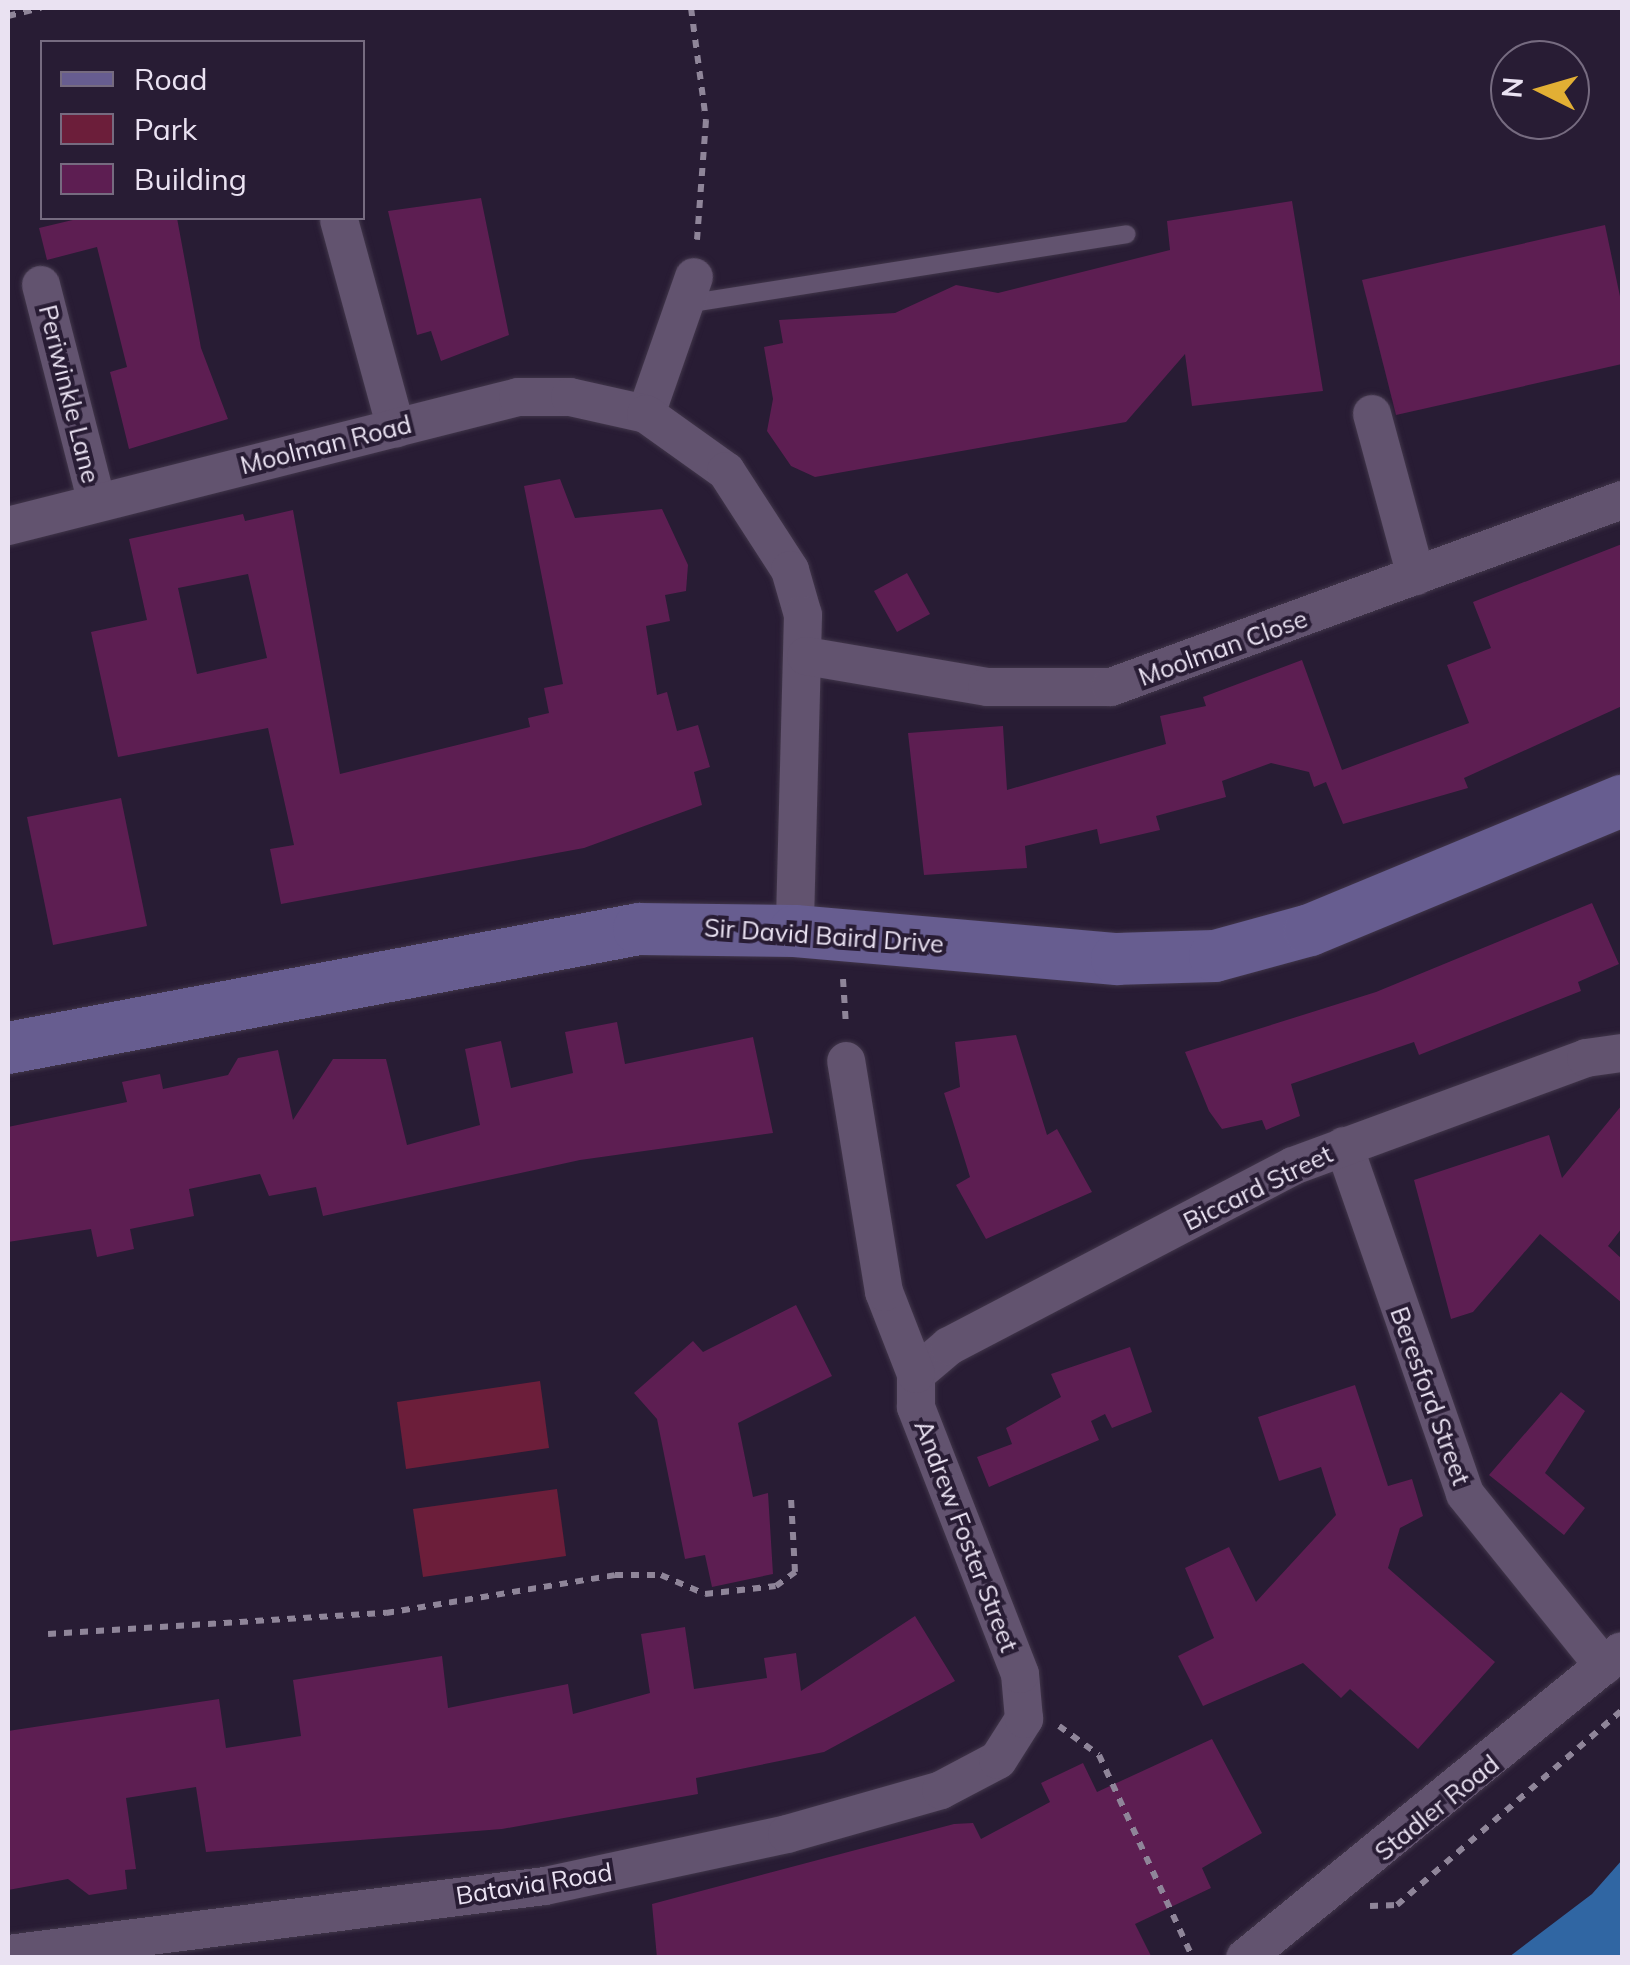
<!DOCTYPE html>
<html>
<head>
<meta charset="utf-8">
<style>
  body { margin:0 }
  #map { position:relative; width:1630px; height:1965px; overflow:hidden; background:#281c34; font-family:Mulish,sans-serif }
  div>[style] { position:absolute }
  .green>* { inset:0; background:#6c1e3a }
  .water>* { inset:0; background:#3066a3 }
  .building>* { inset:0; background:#5d1e52 }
  .path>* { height:6px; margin-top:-3px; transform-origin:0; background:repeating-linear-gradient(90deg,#8f8599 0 8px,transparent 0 16px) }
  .roads { filter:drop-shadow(0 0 2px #41364a) drop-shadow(0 0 2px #41364a) }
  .lane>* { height:18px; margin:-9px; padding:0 9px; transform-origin:9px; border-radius:9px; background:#62536f }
  .street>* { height:38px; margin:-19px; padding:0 19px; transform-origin:19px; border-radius:19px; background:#62536f }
  .secondary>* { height:52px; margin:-26px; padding:0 26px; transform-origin:26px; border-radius:26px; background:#675d90 }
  span { translate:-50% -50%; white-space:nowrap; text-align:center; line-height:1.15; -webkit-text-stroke:8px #281c34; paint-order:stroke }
  .street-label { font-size:25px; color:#eae2f2 }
  .frame { position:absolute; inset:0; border:10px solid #eae2f2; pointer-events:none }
  .legend { position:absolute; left:40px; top:40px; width:325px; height:180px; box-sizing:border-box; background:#281c34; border:2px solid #766b80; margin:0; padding:12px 18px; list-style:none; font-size:30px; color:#eae2f2 }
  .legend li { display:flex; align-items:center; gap:20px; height:50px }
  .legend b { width:50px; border:2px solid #766b80 }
  .north { position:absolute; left:1490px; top:40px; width:100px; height:100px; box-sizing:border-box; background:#281c34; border:2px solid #766b80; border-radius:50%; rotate:275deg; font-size:28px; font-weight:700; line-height:40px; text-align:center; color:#eae2f2 }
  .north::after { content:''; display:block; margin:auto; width:35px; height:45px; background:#e2af34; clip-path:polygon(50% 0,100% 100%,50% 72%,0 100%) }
</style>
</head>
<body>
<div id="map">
  <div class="green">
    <div style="clip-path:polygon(540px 1381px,549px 1448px,406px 1469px,397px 1402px)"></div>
    <div style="clip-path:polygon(557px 1489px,566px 1556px,423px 1577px,413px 1509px)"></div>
  </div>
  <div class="water">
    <div style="clip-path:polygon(1622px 1860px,1622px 1957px,1509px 1957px,1592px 1894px)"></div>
  </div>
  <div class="building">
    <div style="clip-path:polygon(481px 198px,509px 335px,441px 361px,431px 331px,417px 335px,388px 211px)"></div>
    <div style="clip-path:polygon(1292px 201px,1323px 391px,1192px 406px,1185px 354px,1126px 422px,815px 477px,791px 466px,767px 431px,773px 399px,764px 347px,783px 343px,779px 320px,895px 313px,956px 285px,998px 293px,1170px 250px,1167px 221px)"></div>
    <div style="clip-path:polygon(81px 218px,177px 218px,201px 348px,228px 419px,129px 449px,110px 372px,127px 367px,97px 247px,47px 260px,39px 228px)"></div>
    <div style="clip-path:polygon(1605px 225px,1622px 306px,1622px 364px,1396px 415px,1362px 280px)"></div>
    <div style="clip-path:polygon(evenodd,560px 479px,575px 518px,662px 509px,688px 565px,686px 591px,665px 595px,670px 621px,646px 626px,657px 695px,667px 692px,677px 731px,698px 725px,710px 767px,694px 772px,702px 805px,584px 848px,281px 904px,270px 849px,294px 845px,268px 728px,118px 757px,91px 632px,147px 620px,129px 539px,243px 514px,245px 521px,293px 510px,340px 774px,530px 727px,528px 718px,549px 713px,544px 688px,563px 684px,524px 486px,560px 479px,248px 574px,267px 658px,197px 674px,178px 588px,248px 574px)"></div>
    <div style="clip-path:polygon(1622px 544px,1622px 706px,1464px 778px,1468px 788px,1343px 824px,1326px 782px,1314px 787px,1309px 772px,1271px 763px,1222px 781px,1226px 797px,1156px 816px,1160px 830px,1100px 844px,1097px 829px,1025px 846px,1027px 868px,924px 875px,908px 733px,1003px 726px,1007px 790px,1166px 744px,1160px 716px,1206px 706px,1203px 697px,1302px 660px,1342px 770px,1469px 723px,1447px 665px,1491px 648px,1473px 602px)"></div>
    <div style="clip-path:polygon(907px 573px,930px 614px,897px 632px,874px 591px)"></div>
    <div style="clip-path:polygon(121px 798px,147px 926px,53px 945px,27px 817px)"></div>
    <div style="clip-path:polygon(1592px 903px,1619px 964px,1578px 982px,1581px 991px,1419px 1055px,1414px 1042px,1291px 1084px,1300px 1116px,1266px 1130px,1262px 1120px,1222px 1129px,1209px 1111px,1185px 1052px,1376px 992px)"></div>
    <div style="clip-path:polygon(617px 1022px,625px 1064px,753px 1037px,773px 1133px,580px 1160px,323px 1216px,316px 1187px,269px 1196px,260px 1174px,189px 1189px,194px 1216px,130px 1229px,134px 1249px,97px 1257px,91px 1229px,8px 1242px,8px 1127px,127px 1102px,122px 1082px,160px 1074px,163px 1089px,228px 1075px,238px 1058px,278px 1050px,293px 1120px,333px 1059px,386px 1059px,407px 1145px,480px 1125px,465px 1049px,501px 1041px,511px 1088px,573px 1073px,565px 1032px)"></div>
    <div style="clip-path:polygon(1016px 1035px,1047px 1135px,1057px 1129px,1092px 1192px,986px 1239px,956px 1185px,970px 1177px,944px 1093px,960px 1087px,955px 1042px)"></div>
    <div style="clip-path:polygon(1622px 1105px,1622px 1228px,1608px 1246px,1622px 1259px,1622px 1303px,1540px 1234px,1473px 1312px,1451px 1319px,1414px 1180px,1549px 1135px,1562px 1178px)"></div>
    <div style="clip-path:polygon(796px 1305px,832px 1376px,738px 1423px,753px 1497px,768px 1493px,773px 1574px,712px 1587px,705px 1555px,685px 1559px,657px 1419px,634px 1393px,693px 1341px,703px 1352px)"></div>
    <div style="clip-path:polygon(1130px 1347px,1152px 1412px,1112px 1428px,1105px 1414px,1091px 1421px,1099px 1440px,989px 1487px,977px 1457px,1012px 1444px,1006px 1428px,1061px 1397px,1051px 1374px)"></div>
    <div style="clip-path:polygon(1355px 1385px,1388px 1486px,1412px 1479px,1423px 1516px,1400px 1528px,1388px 1568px,1495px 1662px,1418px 1749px,1350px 1689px,1341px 1698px,1303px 1663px,1203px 1706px,1178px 1656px,1214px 1638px,1185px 1568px,1229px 1547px,1256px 1602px,1336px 1515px,1321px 1467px,1279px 1481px,1258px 1417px)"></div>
    <div style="clip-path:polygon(1561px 1392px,1585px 1411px,1545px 1473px,1585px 1508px,1564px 1535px,1489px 1475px)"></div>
    <div style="clip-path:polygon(915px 1616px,955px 1681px,824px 1752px,696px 1778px,698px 1794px,502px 1829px,206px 1852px,196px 1787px,126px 1798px,136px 1869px,125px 1870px,127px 1889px,89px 1895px,68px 1879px,8px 1890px,8px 1731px,219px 1699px,226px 1748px,301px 1736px,293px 1680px,442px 1656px,448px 1708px,568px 1684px,573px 1714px,650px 1693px,641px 1634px,685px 1627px,694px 1689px,767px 1678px,764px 1658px,796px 1653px,801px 1691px)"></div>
    <div style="clip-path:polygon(1212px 1739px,1262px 1833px,1202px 1868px,1211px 1888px,1135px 1924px,1152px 1958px,657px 1958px,652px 1904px,954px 1824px,973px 1823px,981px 1839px,1050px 1802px,1041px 1783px,1083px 1763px,1097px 1792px)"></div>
  </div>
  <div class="path">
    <div style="left:691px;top:8px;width:113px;rotate:82.4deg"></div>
    <div style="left:706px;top:120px;width:120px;rotate:94.3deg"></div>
    <div style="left:8px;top:16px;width:34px;rotate:-14deg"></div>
    <div style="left:843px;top:979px;width:47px;rotate:86.3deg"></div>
    <div style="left:48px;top:1634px;width:339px;rotate:-3.6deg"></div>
    <div style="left:386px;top:1613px;width:232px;rotate:-9.4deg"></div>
    <div style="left:615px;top:1575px;width:46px"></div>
    <div style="left:661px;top:1575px;width:48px;rotate:23.4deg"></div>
    <div style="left:705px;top:1594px;width:71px;rotate:-6.4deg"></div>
    <div style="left:776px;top:1586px;width:24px;rotate:-36deg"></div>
    <div style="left:795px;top:1572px;width:74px;rotate:-93.1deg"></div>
    <div style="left:1059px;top:1726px;width:49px;rotate:35.9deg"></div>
    <div style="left:1099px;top:1755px;width:224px;rotate:65.2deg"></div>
    <div style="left:1370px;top:1906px;width:27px;rotate:-2deg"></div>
    <div style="left:1397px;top:1905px;width:298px;rotate:-40.9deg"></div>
  </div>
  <div class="roads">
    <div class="lane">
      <div style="left:686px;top:304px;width:446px;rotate:-9deg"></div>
    </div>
    <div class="street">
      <div style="left:339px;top:220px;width:216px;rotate:74.7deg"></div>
      <div style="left:41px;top:285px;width:225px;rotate:75.6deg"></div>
      <div style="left:646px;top:414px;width:145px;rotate:-70.7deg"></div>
      <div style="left:1372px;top:414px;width:168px;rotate:74.8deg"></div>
      <div style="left:8px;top:526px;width:526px;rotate:-14.19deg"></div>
      <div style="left:518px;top:397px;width:52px"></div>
      <div style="left:570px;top:397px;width:78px;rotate:12.6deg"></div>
      <div style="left:646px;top:414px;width:98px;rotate:35.5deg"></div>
      <div style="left:726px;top:471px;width:118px;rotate:57.1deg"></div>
      <div style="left:790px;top:570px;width:47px;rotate:73.9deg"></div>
      <div style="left:803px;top:615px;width:316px;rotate:91.5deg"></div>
      <div style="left:806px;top:656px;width:184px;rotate:9.7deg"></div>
      <div style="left:987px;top:687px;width:124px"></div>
      <div style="left:1111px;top:687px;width:544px;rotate:-20.1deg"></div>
      <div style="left:1344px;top:1146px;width:368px;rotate:70.8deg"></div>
      <div style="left:1465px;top:1494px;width:221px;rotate:51.1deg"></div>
      <div style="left:916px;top:1374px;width:43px;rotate:-40.3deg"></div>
      <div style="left:949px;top:1346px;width:388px;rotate:-27.6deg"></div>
      <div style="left:1293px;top:1166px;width:312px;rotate:-20.2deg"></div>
      <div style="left:1586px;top:1058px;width:36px;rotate:-8deg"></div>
      <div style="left:8px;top:1954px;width:541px;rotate:-7.22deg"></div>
      <div style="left:545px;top:1886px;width:248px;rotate:-12.1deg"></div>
      <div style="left:787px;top:1834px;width:160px;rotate:-15.9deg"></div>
      <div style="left:941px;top:1790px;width:64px;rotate:-27.8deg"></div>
      <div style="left:998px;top:1760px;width:49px;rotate:-57.6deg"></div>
      <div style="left:1024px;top:1719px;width:45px;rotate:-95.1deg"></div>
      <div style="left:1020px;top:1674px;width:287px;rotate:-111.3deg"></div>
      <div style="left:916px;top:1407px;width:33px;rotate:-90deg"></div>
      <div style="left:916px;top:1374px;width:88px;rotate:-111.3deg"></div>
      <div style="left:884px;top:1292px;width:234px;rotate:-99.3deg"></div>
      <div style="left:1245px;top:1958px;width:485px;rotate:-39.2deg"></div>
    </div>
    <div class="secondary">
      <div style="left:8px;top:1048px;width:642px;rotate:-10.68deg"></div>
      <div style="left:639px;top:929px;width:156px;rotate:0.7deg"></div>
      <div style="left:795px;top:931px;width:323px;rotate:5deg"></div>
      <div style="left:1117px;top:959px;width:98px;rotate:-1.8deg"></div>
      <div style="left:1215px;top:956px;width:98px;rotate:-15.3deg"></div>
      <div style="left:1310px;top:930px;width:338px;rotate:-22.5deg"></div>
    </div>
  </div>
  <div class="street-label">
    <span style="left:69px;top:394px;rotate:76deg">Periwinkle Lane</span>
    <span style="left:326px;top:445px;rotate:-14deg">Moolman Road</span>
    <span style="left:1223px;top:648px;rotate:-20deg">Moolman Close</span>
    <span style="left:824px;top:936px;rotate:4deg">Sir David Baird Drive</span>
    <span style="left:1258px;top:1188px;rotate:-26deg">Biccard Street</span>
    <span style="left:1430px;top:1396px;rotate:70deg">Beresford Street</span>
    <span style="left:966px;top:1536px;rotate:69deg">Andrew Foster Street</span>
    <span style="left:1437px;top:1808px;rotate:-39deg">Stadler Road</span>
    <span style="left:534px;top:1884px;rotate:-9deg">Batavia Road</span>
  </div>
  <div class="frame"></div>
  <ul class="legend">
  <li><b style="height:12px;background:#675d90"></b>Road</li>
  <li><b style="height:28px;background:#6c1e3a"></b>Park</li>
  <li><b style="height:28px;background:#5d1e52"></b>Building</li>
  </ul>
  <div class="north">N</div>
</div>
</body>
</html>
